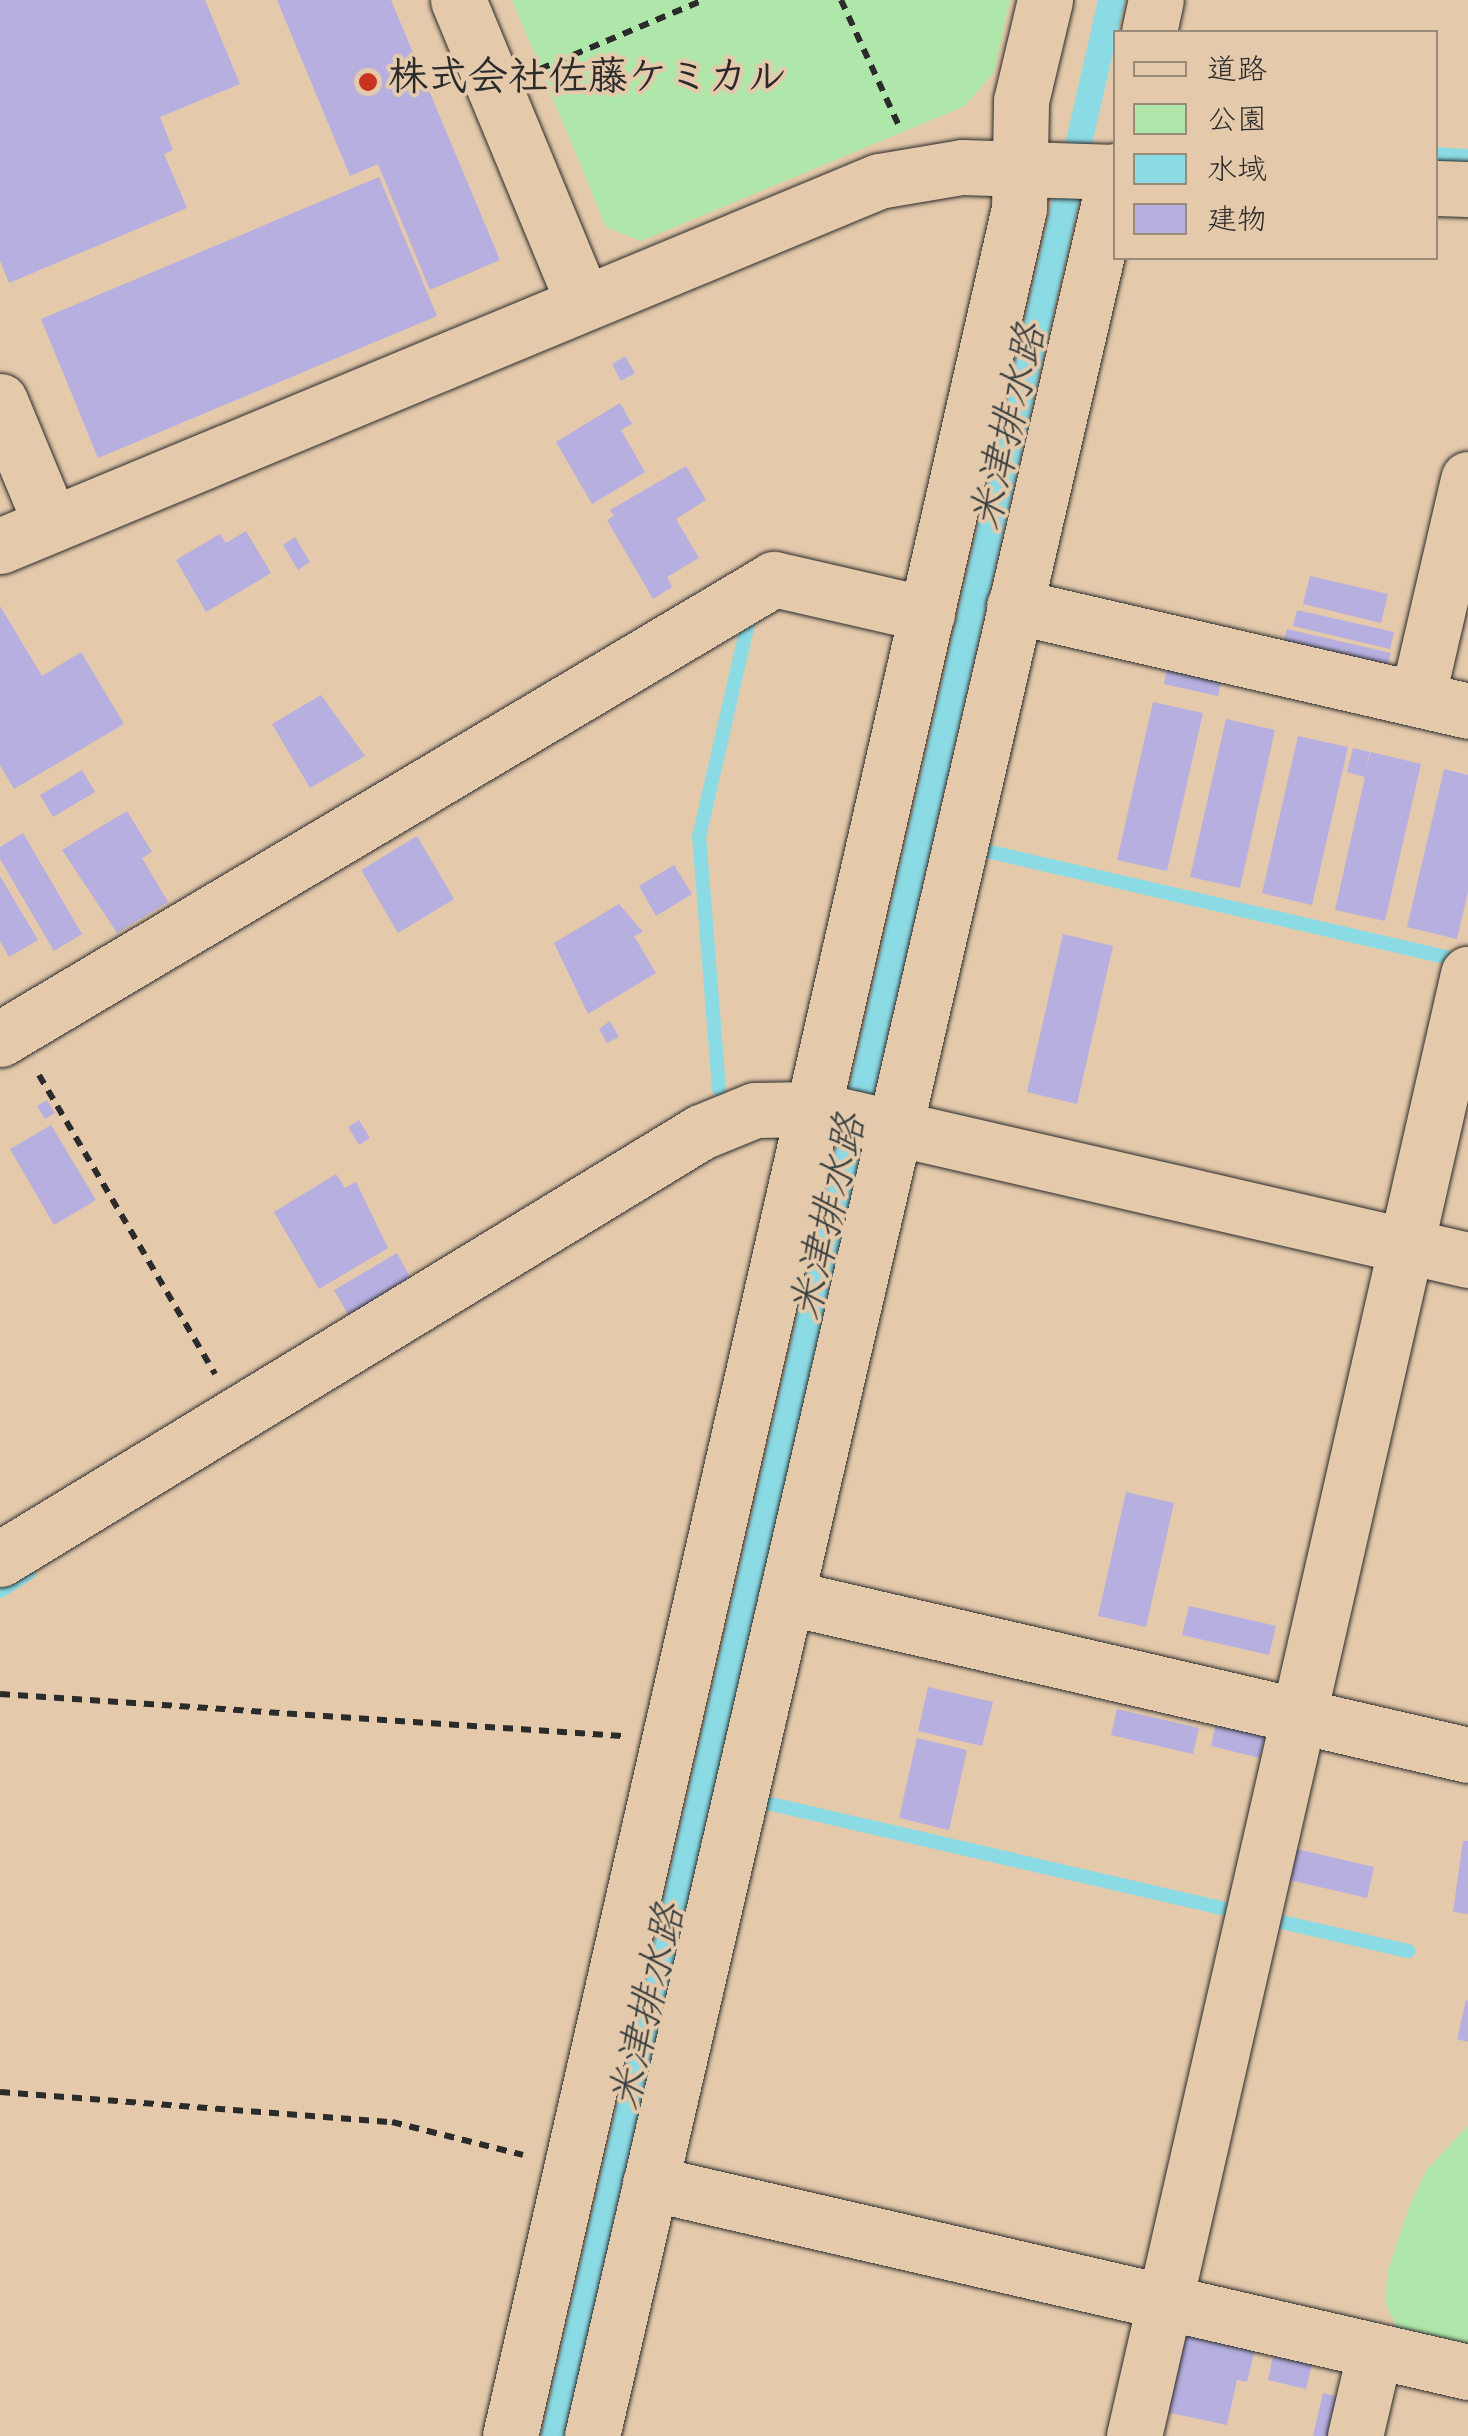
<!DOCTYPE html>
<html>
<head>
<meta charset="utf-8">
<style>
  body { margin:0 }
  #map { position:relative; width:1468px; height:2436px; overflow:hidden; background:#e4c9ab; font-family:Dekko,"Klee One",sans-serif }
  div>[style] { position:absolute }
  .green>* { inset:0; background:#afe7aa }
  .water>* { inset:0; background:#8bdbe5 }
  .stream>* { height:14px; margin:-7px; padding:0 7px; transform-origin:7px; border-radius:7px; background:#8bdbe5 }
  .building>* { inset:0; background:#b7afe0 }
  .path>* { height:6px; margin-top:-3px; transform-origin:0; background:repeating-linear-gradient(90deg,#2b2b2b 0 10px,transparent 0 18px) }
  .roads { filter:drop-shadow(0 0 2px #2b2b2b) drop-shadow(0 0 2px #2b2b2b) }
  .minor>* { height:55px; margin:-27.5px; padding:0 27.5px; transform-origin:27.5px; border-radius:27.5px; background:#e4c9ab }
  .dots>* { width:28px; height:28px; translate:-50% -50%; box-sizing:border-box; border:5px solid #e4c9ab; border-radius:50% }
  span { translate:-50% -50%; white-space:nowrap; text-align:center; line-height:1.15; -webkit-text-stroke:8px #e4c9ab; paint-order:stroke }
  .poi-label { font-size:40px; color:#2b2b2b; font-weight:700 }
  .left { translate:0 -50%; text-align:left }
  .water-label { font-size:42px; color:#353d3e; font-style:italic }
  .legend { position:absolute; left:1113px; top:30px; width:325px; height:230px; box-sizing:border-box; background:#e4c9ab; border:2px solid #9a8a78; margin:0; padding:12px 18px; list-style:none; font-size:30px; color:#2b2b2b }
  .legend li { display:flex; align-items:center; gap:20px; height:50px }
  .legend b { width:50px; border:2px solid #9a8a78 }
</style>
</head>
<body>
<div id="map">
  <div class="green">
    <div style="clip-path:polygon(512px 0,1010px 0,994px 72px,965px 106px,641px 241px,606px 227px)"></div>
    <div style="clip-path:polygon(1468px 2125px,1468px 2352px,1397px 2328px,1386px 2304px,1387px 2273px,1411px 2202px,1426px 2171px)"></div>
  </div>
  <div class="water">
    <div style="clip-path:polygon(1098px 0,1125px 0,568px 2436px,541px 2436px)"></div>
  </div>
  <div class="stream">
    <div style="left:1436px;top:154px;width:32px;rotate:4deg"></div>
    <div style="left:982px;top:850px;width:495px;rotate:13deg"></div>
    <div style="left:719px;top:1089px;width:253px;rotate:-94.5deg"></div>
    <div style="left:699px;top:837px;width:225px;rotate:-77.1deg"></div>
    <div style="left:0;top:1591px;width:34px;rotate:-32deg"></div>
    <div style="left:758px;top:1801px;width:480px;rotate:13deg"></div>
    <div style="left:1269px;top:1919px;width:143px;rotate:13deg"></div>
  </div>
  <div class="building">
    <div style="clip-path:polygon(0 0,205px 0,240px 84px,160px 117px,173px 150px,164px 154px,187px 208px,9px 283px,0 261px)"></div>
    <div style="clip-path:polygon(277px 0,391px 0,500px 260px,430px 290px,378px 164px,350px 176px)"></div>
    <div style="clip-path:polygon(379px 177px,437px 316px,98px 458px,41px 319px)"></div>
    <div style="clip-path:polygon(625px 356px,635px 373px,621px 381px,612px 364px)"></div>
    <div style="clip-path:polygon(620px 403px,632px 424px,621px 430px,645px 472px,592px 504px,556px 442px)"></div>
    <div style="clip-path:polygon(686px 466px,706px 500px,676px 519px,699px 558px,667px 577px,672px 587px,653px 599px,607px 520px,614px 516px,610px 510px)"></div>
    <div style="clip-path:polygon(246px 531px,271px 573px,206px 612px,176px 560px,220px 534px,226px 543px)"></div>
    <div style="clip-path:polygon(295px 537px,310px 562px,298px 570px,283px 545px)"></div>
    <div style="clip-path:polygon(1310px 576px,1388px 594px,1381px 623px,1303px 604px)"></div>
    <div style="clip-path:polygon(0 606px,42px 676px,81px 652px,124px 724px,14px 789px,0 765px)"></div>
    <div style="clip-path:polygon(1297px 610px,1394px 632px,1390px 649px,1293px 626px)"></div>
    <div style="clip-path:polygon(1287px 629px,1391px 653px,1386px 671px,1282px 647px)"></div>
    <div style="clip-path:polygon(1168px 664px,1222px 677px,1218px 696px,1164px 684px)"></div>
    <div style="clip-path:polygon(321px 695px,365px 756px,310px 788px,272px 724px)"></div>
    <div style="clip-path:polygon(1153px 702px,1203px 713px,1167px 871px,1117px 860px)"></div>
    <div style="clip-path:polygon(1226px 719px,1275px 730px,1240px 888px,1190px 877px)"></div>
    <div style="clip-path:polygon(1298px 736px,1348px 747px,1312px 905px,1262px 893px)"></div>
    <div style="clip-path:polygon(1353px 748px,1370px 752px,1365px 771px,1371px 752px,1421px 764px,1385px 921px,1335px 910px,1365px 777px,1347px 772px)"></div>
    <div style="clip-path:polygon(1444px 769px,1468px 775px,1468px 891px,1457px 939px,1407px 927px)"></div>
    <div style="clip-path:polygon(82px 770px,95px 792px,53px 817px,40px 795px)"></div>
    <div style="clip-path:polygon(127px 811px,152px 852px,142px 858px,168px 902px,117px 933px,62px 850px)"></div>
    <div style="clip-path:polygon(23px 833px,82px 934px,54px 951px,0 859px,0 847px)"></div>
    <div style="clip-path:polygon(417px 836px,454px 899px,398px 933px,361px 870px)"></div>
    <div style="clip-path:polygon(674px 865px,692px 894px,656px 916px,639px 886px)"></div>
    <div style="clip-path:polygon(0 876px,38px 940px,9px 957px,0 941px)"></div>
    <div style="clip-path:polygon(619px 904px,643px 932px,634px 936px,656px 973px,588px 1014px,554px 943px)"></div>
    <div style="clip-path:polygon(1063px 934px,1113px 946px,1077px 1104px,1027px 1092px)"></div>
    <div style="clip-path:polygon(610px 1021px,619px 1037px,607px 1043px,599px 1029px)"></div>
    <div style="clip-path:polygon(47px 1100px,55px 1113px,45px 1119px,37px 1106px)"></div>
    <div style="clip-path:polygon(359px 1120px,370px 1138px,359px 1145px,348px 1127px)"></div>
    <div style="clip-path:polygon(51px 1125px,96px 1200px,54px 1225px,10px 1149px)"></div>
    <div style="clip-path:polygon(336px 1174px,345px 1188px,356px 1182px,388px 1248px,319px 1289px,274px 1212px)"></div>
    <div style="clip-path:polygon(397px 1253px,412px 1281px,350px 1318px,334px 1290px)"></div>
    <div style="clip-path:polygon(1126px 1492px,1174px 1503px,1146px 1627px,1098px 1616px)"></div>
    <div style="clip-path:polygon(1189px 1606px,1276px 1626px,1269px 1655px,1182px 1635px)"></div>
    <div style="clip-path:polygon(928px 1687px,993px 1702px,982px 1746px,918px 1731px)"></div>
    <div style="clip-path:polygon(1117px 1709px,1199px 1728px,1193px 1754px,1111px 1735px)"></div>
    <div style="clip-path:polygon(1218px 1713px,1267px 1724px,1260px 1758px,1211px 1746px)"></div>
    <div style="clip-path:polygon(917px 1738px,967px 1750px,949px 1830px,899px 1818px)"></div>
    <div style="clip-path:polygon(1463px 1841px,1468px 1841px,1468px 1914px,1453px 1912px)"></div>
    <div style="clip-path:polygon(1288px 1847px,1374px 1867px,1367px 1898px,1281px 1878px)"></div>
    <div style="clip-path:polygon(1466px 2000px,1468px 2001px,1468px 2042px,1457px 2039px)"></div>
    <div style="clip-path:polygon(1176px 2327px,1256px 2345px,1247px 2382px,1237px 2380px,1227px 2425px,1166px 2412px)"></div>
    <div style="clip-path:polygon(1274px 2351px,1313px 2360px,1306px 2389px,1268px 2380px)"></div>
    <div style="clip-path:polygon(1323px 2393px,1348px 2399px,1339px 2436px,1313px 2436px)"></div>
  </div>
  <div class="path">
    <div style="left:841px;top:0;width:141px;rotate:65.3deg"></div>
    <div style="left:540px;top:69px;width:177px;rotate:-22.9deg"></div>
    <div style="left:39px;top:1075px;width:347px;rotate:59.5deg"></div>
    <div style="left:0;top:1694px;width:623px;rotate:3.86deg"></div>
    <div style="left:0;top:2092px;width:393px;rotate:4.4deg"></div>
    <div style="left:392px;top:2122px;width:135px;rotate:14.1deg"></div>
  </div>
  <div class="roads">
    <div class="minor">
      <div style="left:458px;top:0;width:327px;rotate:67.5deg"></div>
      <div style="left:1149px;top:32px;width:33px;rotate:-78deg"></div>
      <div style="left:1436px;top:188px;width:32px;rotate:2deg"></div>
      <div style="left:0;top:401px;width:133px;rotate:67.5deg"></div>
      <div style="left:0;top:546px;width:952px;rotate:-22.55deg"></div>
      <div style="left:879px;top:181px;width:84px;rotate:-9.6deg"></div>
      <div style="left:962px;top:167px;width:154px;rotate:1.9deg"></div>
      <div style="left:1014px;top:606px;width:466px;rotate:13deg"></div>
      <div style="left:1417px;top:699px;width:226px;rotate:-76.9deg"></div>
      <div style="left:0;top:1039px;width:900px;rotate:-30.72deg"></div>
      <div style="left:774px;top:579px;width:157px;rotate:12.9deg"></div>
      <div style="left:0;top:1559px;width:821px;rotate:-31.35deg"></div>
      <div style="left:701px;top:1132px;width:58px;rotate:-22.2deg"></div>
      <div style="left:755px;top:1110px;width:58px;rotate:-1deg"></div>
      <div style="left:813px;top:1109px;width:672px;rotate:12.98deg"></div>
      <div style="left:786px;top:1597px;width:700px;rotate:13.04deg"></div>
      <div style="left:650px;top:2183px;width:840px;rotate:13.01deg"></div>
      <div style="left:510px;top:2436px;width:2284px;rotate:-77.13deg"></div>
      <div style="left:1019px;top:209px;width:108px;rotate:-88.9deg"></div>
      <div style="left:1021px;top:101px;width:104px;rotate:-76.6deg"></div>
      <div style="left:592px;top:2436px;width:2325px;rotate:-76.97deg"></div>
      <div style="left:1134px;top:2436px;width:1500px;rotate:-77.13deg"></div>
      <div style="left:1355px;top:2436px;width:87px;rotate:-76.8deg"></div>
    </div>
  </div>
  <div class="dots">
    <div style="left:368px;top:82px;background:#c8321e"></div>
  </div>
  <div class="poi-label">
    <span class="left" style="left:388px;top:82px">株式会社佐藤ケミカル</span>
  </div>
  <div class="water-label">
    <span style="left:1013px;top:428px;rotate:-77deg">米津排水路</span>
    <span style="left:833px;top:1218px;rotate:-77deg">米津排水路</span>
    <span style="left:652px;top:2008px;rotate:-77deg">米津排水路</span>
  </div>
  <ul class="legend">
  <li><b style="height:12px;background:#e4c9ab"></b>道路</li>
  <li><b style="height:28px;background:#afe7aa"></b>公園</li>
  <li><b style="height:28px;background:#8bdbe5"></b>水域</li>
  <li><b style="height:28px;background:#b7afe0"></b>建物</li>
  </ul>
</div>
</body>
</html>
